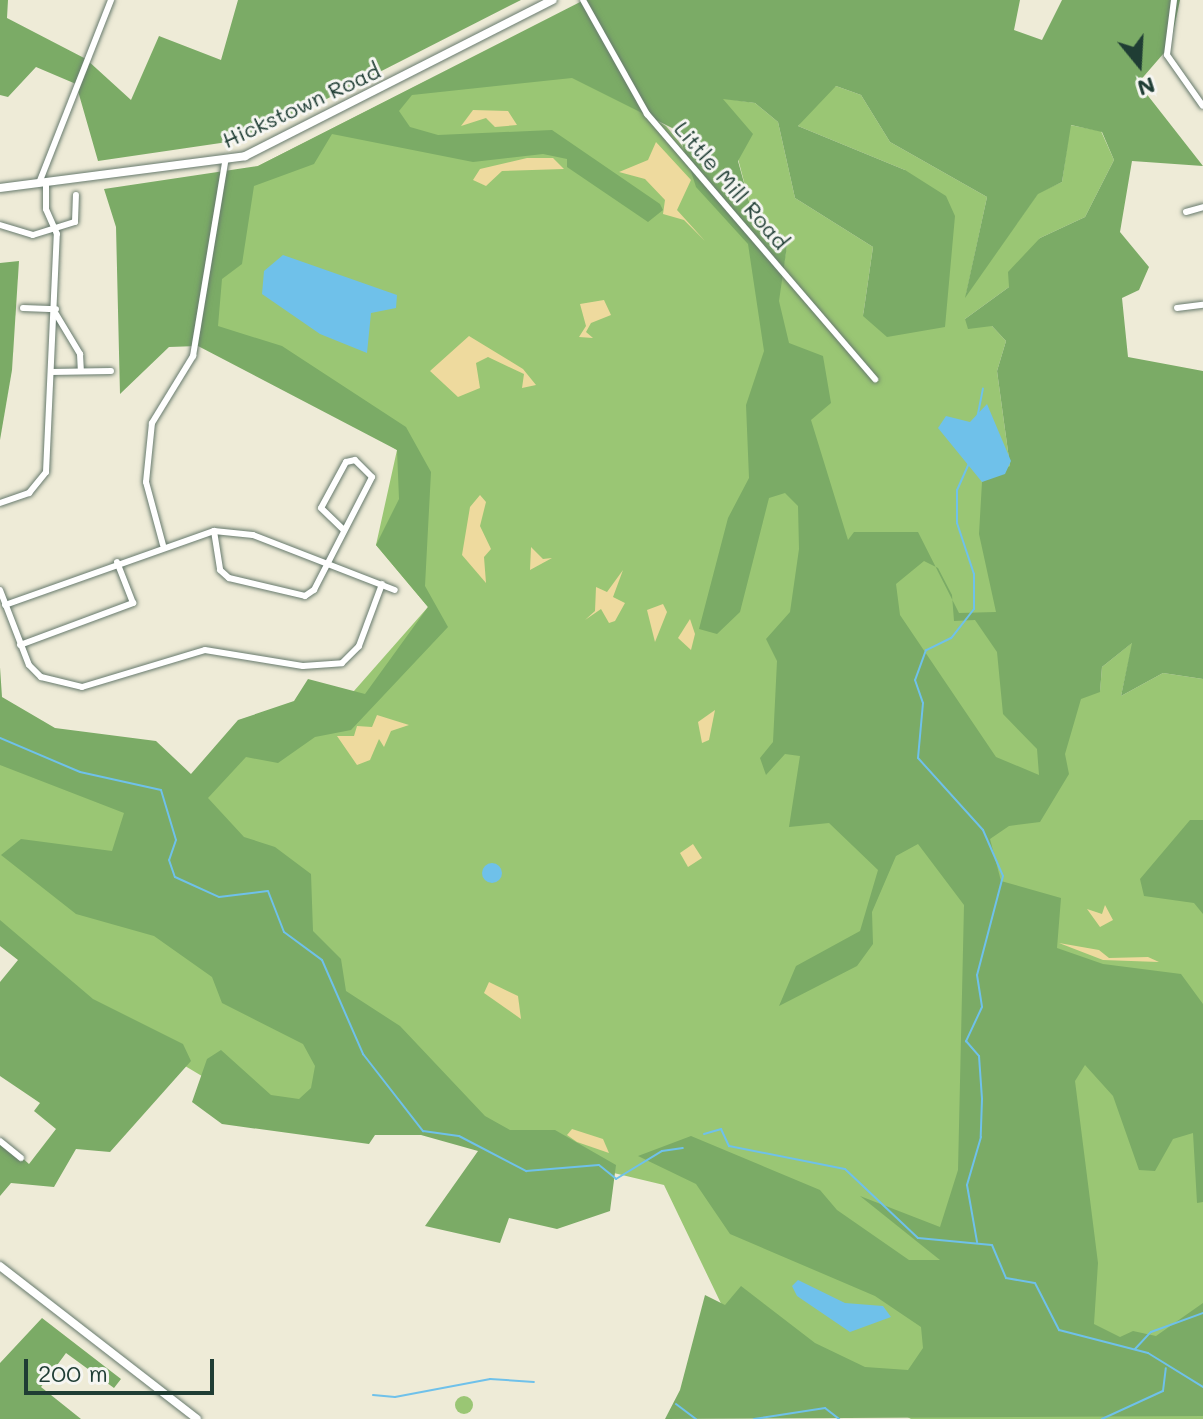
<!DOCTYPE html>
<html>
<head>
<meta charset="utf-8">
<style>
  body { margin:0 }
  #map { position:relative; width:1203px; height:1419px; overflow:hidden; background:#eeebd7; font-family:Mali,sans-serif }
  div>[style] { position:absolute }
  .green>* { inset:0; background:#9ac674 }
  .round { border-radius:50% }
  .forest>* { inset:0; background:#7bab66 }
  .sand>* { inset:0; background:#eeda9e }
  .water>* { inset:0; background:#6fc1ea }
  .stream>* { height:2px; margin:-1px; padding:0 1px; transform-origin:1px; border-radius:1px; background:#6fc1ea }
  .roads { filter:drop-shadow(0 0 2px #677a6d) drop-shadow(0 0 2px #677a6d) }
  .minor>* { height:6px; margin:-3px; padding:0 3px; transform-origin:3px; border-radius:3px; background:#fff }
  .tertiary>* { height:8px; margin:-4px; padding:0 4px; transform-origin:4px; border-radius:4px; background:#fff }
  span { translate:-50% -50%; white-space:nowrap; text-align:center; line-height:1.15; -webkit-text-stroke:6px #f6f6f2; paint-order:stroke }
  .street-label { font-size:22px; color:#1f3d34 }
  .north { position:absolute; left:1099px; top:24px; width:80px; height:80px; -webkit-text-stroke:6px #f6f6f2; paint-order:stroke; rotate:162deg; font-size:22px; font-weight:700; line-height:32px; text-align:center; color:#1f3d34 }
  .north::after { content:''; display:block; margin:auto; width:28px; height:36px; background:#1f3d34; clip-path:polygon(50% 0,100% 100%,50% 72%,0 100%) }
  .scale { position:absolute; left:24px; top:1359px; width:190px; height:36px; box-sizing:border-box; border:4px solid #1f3d34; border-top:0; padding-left:10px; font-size:24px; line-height:28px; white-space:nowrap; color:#1f3d34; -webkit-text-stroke:6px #f6f6f2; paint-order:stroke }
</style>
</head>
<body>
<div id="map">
  <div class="green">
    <div style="clip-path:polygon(547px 54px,666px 126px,783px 269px,788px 239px,752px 212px,722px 98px,755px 103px,778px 122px,795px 198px,873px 247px,863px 316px,905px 170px,798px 126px,821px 94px,836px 86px,861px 95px,890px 142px,987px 197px,966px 295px,1038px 193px,1062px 182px,1070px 125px,1101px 131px,1114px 160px,1085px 217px,1040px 238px,1009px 287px,965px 319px,992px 326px,1006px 341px,997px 371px,1010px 466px,1100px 691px,1102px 667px,1133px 642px,1121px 696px,1163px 673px,1203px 679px,1203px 820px,1190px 820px,1203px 855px,1203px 1419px,911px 1419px,728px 1318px,664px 1185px,330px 1105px,247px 1103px,150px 1045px,0 933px,0 749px,183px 791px,256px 729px,339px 708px,428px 607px,376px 545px,397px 450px,167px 302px,258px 166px,428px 80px)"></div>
    <div class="round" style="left:455px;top:1396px;width:18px;height:18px"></div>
  </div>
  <div class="forest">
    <div style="clip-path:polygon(0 0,8px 0,7px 18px,86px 59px,131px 100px,159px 36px,221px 60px,238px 0,521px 0,248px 139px,98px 161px,76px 84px,36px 67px,8px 97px,0 95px)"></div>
    <div style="clip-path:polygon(evenodd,584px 0,1020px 0,1014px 30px,1042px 40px,1062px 0,1180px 0,1170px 46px,1138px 83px,1203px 166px,1132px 161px,1120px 232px,1149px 267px,1139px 290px,1122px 298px,1128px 357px,1203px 371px,1203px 679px,1163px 673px,1121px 696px,1132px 643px,1102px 667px,1100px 692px,1081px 699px,1065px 754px,1069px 774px,1040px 822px,1009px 826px,990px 839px,1001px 881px,1061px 898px,1057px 948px,1103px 964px,1181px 974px,1203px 1004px,1203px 1202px,1197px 1203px,1193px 1133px,1173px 1139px,1155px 1171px,1139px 1170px,1113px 1096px,1085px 1065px,1075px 1081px,1098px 1263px,1094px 1324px,1120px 1337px,1133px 1331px,1156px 1336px,1203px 1303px,1203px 1416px,665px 1419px,680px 1390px,705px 1295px,725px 1305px,741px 1286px,815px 1343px,865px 1367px,908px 1370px,923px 1348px,921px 1327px,875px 1296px,730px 1234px,696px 1184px,638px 1156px,691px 1136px,820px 1190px,837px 1210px,909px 1260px,940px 1260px,860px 1196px,940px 1227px,958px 1170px,964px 905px,918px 844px,896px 856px,872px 912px,873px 944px,857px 966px,779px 1006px,796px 966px,860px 931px,878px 870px,829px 823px,789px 827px,800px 756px,785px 754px,766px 775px,760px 758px,773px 742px,777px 661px,766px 639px,790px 612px,799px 549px,798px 506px,785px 493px,769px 498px,740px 612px,717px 634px,699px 629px,728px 518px,749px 478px,746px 405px,764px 351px,748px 244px,696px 187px,678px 131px,572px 78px,412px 95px,399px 111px,410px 127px,438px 135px,552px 130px,660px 204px,663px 210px,648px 222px,567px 167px,567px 159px,543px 154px,473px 162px,332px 134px,314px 164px,254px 186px,242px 264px,222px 279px,218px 326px,282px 346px,406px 427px,431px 472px,425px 586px,448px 627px,351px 730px,315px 737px,278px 763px,246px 757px,208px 798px,244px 837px,275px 847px,311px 874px,313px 931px,341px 959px,346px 991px,400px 1026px,485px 1116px,510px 1130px,555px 1130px,616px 1165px,610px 1211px,557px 1229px,509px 1218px,500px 1243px,425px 1226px,478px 1151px,421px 1135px,375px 1135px,369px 1144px,222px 1124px,192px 1102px,207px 1059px,221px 1050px,271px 1095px,299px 1099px,311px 1088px,315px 1066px,303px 1044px,222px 1003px,212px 977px,154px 936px,76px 914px,1px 855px,21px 839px,112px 851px,124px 813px,0 765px,0 667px,2px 697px,55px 728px,156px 741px,191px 774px,238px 720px,294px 701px,308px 679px,365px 694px,428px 607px,376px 545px,399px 499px,397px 450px,198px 346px,169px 347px,120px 394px,116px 227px,104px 189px,258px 166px,584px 0,836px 86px,861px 95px,890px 142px,987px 197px,965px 298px,1038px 194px,1062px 182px,1071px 125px,1102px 132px,1114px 160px,1085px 217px,1040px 238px,1008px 272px,1009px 287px,965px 319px,968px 329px,992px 326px,1006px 341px,997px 371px,1010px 466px,982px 482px,979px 534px,996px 612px,959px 613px,918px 532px,854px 532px,848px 540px,811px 420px,831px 403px,823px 356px,789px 343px,779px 301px,788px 239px,752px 212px,738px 161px,753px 134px,723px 99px,755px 103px,778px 122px,795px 198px,873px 247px,863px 316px,887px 337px,945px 327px,955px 216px,946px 196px,905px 170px,798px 126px,836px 86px,584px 0,924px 561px,938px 568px,952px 595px,954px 621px,975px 620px,997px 652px,1003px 714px,1037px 749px,1039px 775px,996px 757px,900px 615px,896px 584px,924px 561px)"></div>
    <div style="clip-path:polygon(19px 261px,12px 370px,0 440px,0 263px)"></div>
    <div style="clip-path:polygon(1190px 820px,1203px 820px,1203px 914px,1194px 903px,1144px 896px,1140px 879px)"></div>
    <div style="clip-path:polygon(0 920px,93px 999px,183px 1044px,191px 1061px,110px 1152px,76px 1149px,54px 1187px,11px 1183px,0 1196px,0 1138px,29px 1164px,56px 1129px,34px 1111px,40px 1103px,0 1076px,0 982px,18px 960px,0 946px)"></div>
    <div style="clip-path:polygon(42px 1318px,121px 1379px,114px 1388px,66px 1353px,41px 1387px,81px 1419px,0 1419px,0 1363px)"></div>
  </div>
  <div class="sand">
    <div style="clip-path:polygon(473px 110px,508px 111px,517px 125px,495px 127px,486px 118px,461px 126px)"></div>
    <div style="clip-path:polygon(656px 142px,691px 180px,677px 210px,705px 241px,684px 220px,663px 214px,665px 200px,645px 179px,619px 172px,648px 160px)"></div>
    <div style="clip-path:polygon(527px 158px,553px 158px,564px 169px,502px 171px,486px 186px,473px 180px,480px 169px)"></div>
    <div style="clip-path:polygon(604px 300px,611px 315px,591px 323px,586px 332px,593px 338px,579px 337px,586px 326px,580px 304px)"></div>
    <div style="clip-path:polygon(469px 336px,523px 369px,536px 385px,522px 388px,524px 374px,488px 357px,476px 363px,480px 388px,458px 397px,430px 371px)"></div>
    <div style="clip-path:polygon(480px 495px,486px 502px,480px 526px,491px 549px,484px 557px,486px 583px,462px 555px,470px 507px)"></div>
    <div style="clip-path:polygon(531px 547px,543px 559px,552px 558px,530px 570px)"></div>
    <div style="clip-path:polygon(623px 570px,613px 597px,625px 603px,615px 621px,609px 623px,601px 609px,585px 620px,595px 611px,596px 587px,607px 592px)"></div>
    <div style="clip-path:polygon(663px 604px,667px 612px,655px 642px,647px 610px)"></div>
    <div style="clip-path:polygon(690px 619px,695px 634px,691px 650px,678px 638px)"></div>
    <div style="clip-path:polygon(715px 710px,709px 740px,702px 743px,698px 722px)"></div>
    <div style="clip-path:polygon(377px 715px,409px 725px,391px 731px,384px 747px,379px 739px,370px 760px,357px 765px,337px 736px,354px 736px,357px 726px,372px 727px)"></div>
    <div style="clip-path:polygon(693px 844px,702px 858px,688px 867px,680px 853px)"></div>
    <div style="clip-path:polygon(1105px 905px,1113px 920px,1100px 927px,1087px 909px,1102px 914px)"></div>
    <div style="clip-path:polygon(1059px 943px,1099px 950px,1109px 958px,1148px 957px,1159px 962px,1103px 960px)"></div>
    <div style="clip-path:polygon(489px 982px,518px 996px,521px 1019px,484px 993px)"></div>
    <div style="clip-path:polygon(572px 1129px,603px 1139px,609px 1153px,577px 1142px,567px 1135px)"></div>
  </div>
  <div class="water">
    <div style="clip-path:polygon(283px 255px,397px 295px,396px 308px,371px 313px,367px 353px,320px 334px,262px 294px,264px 271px)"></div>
    <div style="clip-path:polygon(987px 404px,1011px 461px,1005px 474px,982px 482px,938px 428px,946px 416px,970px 422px)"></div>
    <div class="round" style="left:482px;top:863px;width:20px;height:20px"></div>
    <div style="clip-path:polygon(798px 1280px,845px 1303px,883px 1306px,891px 1317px,850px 1332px,797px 1296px,792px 1286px)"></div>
  </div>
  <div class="stream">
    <div style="left:977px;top:419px;width:31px;rotate:-79deg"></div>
    <div style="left:970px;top:461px;width:32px;rotate:114deg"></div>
    <div style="left:957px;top:490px;width:33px;rotate:90deg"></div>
    <div style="left:957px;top:523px;width:54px;rotate:71.6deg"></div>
    <div style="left:974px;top:574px;width:35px;rotate:90deg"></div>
    <div style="left:974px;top:609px;width:37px;rotate:128deg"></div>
    <div style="left:951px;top:638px;width:28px;rotate:154deg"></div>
    <div style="left:926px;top:650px;width:32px;rotate:110deg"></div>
    <div style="left:915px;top:680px;width:24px;rotate:71deg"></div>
    <div style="left:923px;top:703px;width:55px;rotate:95.2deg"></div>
    <div style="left:918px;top:758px;width:97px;rotate:47.9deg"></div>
    <div style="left:983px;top:830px;width:50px;rotate:66.5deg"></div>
    <div style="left:1003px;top:876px;width:102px;rotate:104.7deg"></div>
    <div style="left:977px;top:975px;width:32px;rotate:81deg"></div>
    <div style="left:982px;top:1007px;width:38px;rotate:115deg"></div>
    <div style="left:966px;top:1041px;width:20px;rotate:49deg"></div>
    <div style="left:979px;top:1056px;width:43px;rotate:86deg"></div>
    <div style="left:982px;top:1099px;width:38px;rotate:92deg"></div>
    <div style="left:981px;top:1137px;width:50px;rotate:106.3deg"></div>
    <div style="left:967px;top:1185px;width:58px;rotate:80deg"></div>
    <div style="left:0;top:738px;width:87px;rotate:23deg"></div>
    <div style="left:80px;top:772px;width:83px;rotate:12.5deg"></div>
    <div style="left:161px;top:790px;width:52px;rotate:73.3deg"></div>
    <div style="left:176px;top:840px;width:21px;rotate:109deg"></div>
    <div style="left:169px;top:860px;width:18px;rotate:71deg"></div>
    <div style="left:175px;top:877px;width:48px;rotate:24.4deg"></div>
    <div style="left:219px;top:897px;width:49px;rotate:-7deg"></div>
    <div style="left:268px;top:891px;width:44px;rotate:68.7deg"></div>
    <div style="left:284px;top:932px;width:47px;rotate:36.4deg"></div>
    <div style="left:322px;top:960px;width:103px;rotate:66.4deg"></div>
    <div style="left:363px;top:1054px;width:98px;rotate:52.1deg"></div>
    <div style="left:423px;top:1131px;width:36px;rotate:8deg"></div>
    <div style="left:459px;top:1136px;width:76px;rotate:27.6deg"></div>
    <div style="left:526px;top:1171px;width:73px;rotate:-4.7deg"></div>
    <div style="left:599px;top:1165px;width:22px;rotate:39deg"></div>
    <div style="left:616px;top:1179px;width:54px;rotate:-31.3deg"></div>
    <div style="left:662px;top:1151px;width:21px;rotate:-8deg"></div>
    <div style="left:704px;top:1134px;width:18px;rotate:-16deg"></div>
    <div style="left:721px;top:1129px;width:19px;rotate:65deg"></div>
    <div style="left:729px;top:1146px;width:118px;rotate:11.2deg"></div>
    <div style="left:845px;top:1169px;width:100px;rotate:43.4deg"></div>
    <div style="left:918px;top:1238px;width:74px;rotate:5.4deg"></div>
    <div style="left:992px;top:1245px;width:36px;rotate:67deg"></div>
    <div style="left:1006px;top:1278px;width:29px;rotate:10deg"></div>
    <div style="left:1035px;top:1283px;width:53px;rotate:62.9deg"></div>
    <div style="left:1059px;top:1330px;width:92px;rotate:14.5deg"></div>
    <div style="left:1148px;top:1353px;width:65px;rotate:31.7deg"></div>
    <div style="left:1135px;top:1349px;width:23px;rotate:-47deg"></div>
    <div style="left:1151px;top:1332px;width:55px;rotate:-20.1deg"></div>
    <div style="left:373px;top:1395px;width:22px;rotate:5deg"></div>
    <div style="left:395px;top:1397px;width:97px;rotate:-10.7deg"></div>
    <div style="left:490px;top:1379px;width:44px;rotate:3.9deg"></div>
    <div style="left:676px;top:1404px;width:25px;rotate:37deg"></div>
    <div style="left:754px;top:1419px;width:72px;rotate:-8.8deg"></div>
    <div style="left:825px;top:1408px;width:18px;rotate:38deg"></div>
    <div style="left:1102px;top:1419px;width:67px;rotate:-24.7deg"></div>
    <div style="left:1163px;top:1391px;width:23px;rotate:-83deg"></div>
  </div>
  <div class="roads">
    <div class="minor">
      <div style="left:583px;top:0;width:131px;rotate:60.7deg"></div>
      <div style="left:647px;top:114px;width:350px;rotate:49.3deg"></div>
      <div style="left:1174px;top:0;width:55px;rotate:97.3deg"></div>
      <div style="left:1167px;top:55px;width:62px;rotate:54.8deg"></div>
      <div style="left:39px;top:183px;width:197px;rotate:-68.5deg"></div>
      <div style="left:1186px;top:212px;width:18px;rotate:-16deg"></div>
      <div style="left:0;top:225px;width:34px;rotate:17deg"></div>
      <div style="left:33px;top:235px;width:44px;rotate:-17.2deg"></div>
      <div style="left:75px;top:222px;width:27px;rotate:-88deg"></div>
      <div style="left:23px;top:308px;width:33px;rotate:2deg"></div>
      <div style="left:1177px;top:308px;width:26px;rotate:-7deg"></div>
      <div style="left:56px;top:314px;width:47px;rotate:59deg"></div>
      <div style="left:80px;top:354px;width:17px;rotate:87deg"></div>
      <div style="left:51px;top:372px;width:60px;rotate:-1deg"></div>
      <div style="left:0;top:503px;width:31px;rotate:-19deg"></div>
      <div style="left:29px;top:493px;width:27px;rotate:-51deg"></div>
      <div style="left:46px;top:472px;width:238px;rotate:-87.4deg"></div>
      <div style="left:57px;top:234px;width:27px;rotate:-114deg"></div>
      <div style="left:46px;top:209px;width:25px;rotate:-90deg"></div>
      <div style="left:214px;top:531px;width:39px;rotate:81deg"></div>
      <div style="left:220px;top:570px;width:12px;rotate:42deg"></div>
      <div style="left:229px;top:578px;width:78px;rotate:13.3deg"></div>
      <div style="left:305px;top:596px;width:11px;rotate:-34deg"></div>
      <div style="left:314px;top:590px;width:127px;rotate:-62.8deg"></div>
      <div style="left:372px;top:477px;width:24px;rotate:-135deg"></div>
      <div style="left:355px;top:460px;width:9px;rotate:167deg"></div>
      <div style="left:346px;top:462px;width:52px;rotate:118.5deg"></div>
      <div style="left:321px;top:508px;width:32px;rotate:44deg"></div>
      <div style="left:163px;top:545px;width:65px;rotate:-105.1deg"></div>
      <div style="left:146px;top:482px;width:59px;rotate:-84.2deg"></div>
      <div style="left:152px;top:423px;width:79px;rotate:-58.5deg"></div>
      <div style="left:193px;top:356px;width:197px;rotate:-80.6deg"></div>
      <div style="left:0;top:590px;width:80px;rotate:68.9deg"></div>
      <div style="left:29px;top:665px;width:17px;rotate:45deg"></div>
      <div style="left:41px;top:677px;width:42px;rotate:13.7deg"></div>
      <div style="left:82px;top:687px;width:128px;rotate:-16.7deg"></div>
      <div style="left:205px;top:650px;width:99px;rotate:9.3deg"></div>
      <div style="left:303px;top:666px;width:39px;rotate:-4deg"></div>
      <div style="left:342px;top:663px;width:24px;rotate:-45deg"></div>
      <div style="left:359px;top:646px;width:66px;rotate:-69.6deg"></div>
      <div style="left:5px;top:605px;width:222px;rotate:-19.5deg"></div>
      <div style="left:214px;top:531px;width:39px;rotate:6deg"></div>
      <div style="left:253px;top:535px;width:152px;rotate:21.2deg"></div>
      <div style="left:20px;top:645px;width:121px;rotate:-20.4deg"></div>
      <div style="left:133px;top:603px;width:44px;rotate:-111.3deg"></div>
      <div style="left:0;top:1141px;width:27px;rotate:39deg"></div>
    </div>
    <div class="tertiary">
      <div style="left:0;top:188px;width:247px;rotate:-7.4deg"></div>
      <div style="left:245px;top:156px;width:345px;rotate:-26.9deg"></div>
      <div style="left:0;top:1266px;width:249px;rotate:37.8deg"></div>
    </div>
  </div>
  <div class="street-label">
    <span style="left:301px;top:105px;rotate:-25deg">Hickstown Road</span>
    <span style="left:732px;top:185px;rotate:49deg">Little Mill Road</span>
  </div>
  <div class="north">N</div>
  <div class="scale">200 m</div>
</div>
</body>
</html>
